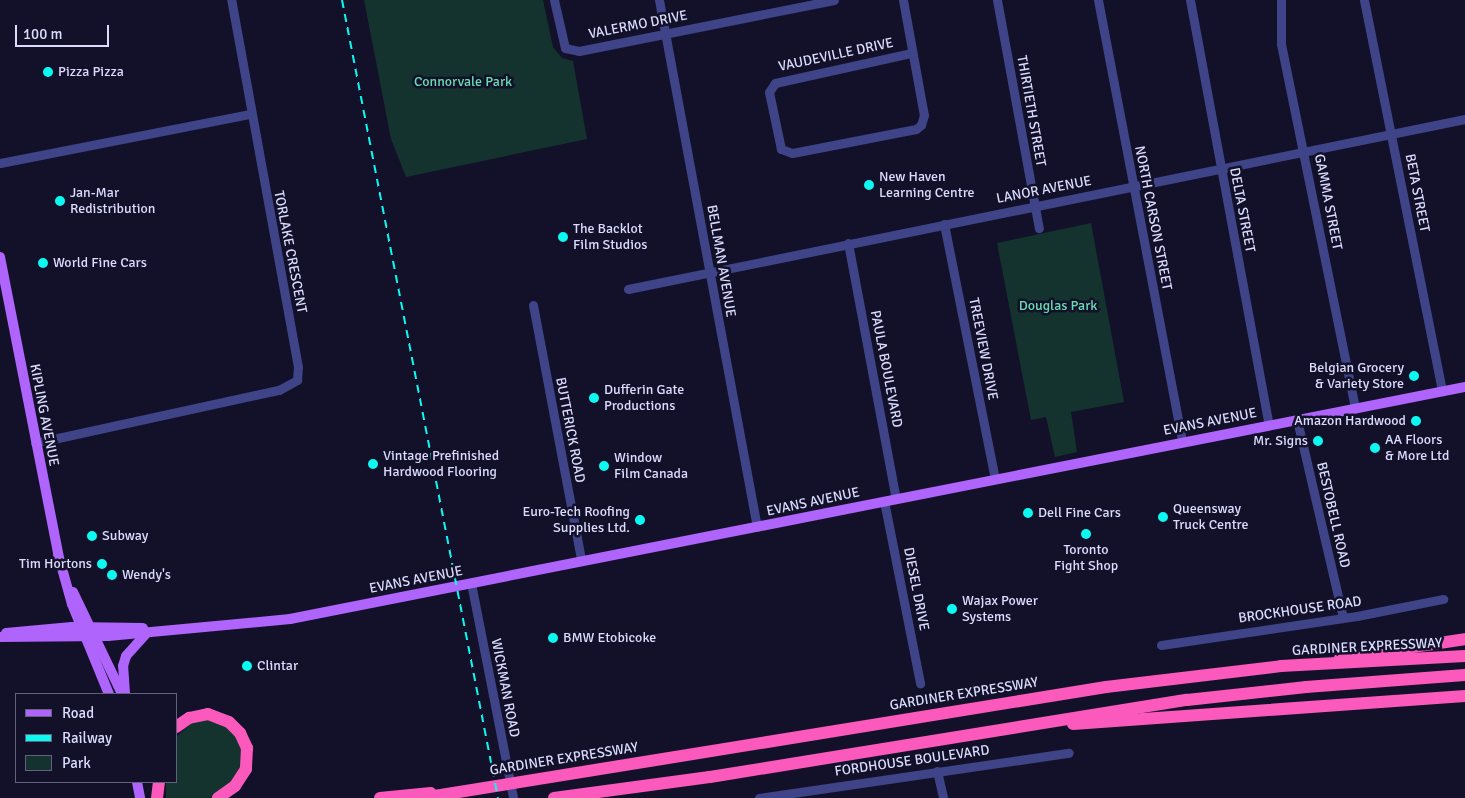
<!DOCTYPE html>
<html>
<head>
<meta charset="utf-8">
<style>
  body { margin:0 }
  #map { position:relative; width:1465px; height:798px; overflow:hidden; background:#121129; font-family:Signika,sans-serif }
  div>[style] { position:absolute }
  .green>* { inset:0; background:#14332e }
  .minor>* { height:9px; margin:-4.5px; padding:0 4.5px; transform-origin:4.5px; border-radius:4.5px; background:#3e4487 }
  .major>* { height:10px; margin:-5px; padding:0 5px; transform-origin:5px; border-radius:5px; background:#af65fb }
  .highway>* { height:12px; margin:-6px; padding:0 6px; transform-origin:6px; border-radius:6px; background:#fb59bc }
  .rail>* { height:2px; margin-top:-1px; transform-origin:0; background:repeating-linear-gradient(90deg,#0cf9f2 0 8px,transparent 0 14px) }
  .dots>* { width:14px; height:14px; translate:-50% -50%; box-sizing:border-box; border:2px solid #121129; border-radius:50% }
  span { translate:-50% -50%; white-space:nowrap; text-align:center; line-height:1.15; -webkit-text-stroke:5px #121129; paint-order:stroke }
  .street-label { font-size:14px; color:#dbdbfe }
  .poi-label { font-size:14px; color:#dbdbfe }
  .left { translate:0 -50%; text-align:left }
  .right { translate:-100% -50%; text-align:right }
  .park-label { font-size:14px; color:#67deb1 }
  .legend { position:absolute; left:15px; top:693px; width:162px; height:90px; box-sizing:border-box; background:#121129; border:1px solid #62627e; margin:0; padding:6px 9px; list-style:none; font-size:15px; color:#dbdbfe }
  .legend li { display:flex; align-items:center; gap:10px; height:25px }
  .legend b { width:25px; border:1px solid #62627e }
  .scale { position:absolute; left:15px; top:25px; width:94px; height:22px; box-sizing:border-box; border:2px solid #dbdbfe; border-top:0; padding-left:6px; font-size:15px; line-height:18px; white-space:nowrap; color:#dbdbfe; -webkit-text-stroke:4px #121129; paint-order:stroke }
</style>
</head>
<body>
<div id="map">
  <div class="green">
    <div style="clip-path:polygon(364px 0,543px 0,553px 47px,562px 58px,573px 61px,587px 139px,406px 177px,391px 139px)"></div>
    <div style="clip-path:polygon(1091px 223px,1124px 402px,1071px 412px,1077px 452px,1055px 457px,1046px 417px,1031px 420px,997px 243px)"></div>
    <div style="clip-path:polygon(207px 720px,230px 727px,244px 750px,239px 776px,218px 794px,208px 798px,166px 798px,166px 782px,176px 782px,176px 737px,193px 722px)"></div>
  </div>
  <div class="minor">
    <div style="left:554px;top:0;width:49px;rotate:77.1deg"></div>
    <div style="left:565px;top:48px;width:14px;rotate:12deg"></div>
    <div style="left:579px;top:51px;width:260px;rotate:-11.3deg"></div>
    <div style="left:659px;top:0;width:536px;rotate:79.47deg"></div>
    <div style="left:903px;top:0;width:117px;rotate:79.7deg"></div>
    <div style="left:924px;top:115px;width:10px;rotate:107deg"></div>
    <div style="left:921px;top:125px;width:6px;rotate:141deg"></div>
    <div style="left:916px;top:129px;width:126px;rotate:169deg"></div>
    <div style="left:792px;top:153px;width:12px;rotate:-160deg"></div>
    <div style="left:781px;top:149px;width:58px;rotate:-101.9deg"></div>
    <div style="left:769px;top:92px;width:11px;rotate:-56deg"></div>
    <div style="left:775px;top:83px;width:140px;rotate:-12.4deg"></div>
    <div style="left:997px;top:0;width:232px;rotate:79.6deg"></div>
    <div style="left:1098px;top:0;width:450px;rotate:79.2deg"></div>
    <div style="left:1190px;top:0;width:432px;rotate:79.5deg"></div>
    <div style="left:1281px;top:0;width:44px;rotate:90deg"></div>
    <div style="left:1281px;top:44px;width:372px;rotate:78.5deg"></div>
    <div style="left:1364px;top:0;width:399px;rotate:78.7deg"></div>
    <div style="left:0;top:163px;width:255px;rotate:-11.1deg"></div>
    <div style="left:944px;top:224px;width:260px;rotate:78.7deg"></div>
    <div style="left:848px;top:243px;width:260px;rotate:79.4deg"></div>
    <div style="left:628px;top:289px;width:854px;rotate:-11.48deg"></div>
    <div style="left:533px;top:305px;width:259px;rotate:79.3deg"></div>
    <div style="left:1297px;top:420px;width:202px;rotate:76.9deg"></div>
    <div style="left:35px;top:443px;width:250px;rotate:-12.3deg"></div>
    <div style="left:279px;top:390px;width:21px;rotate:-29deg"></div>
    <div style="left:297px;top:380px;width:13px;rotate:-86deg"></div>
    <div style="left:298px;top:367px;width:373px;rotate:-100.3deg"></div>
    <div style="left:884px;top:501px;width:186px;rotate:78.8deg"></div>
    <div style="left:471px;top:583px;width:219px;rotate:78.9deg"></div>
    <div style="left:1161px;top:645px;width:198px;rotate:-8.4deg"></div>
    <div style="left:1357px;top:616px;width:88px;rotate:-11.2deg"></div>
    <div style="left:937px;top:771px;width:28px;rotate:77deg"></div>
    <div style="left:759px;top:798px;width:313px;rotate:-8.3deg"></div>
  </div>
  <div class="major">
    <div style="left:0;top:257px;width:303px;rotate:78.9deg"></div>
    <div style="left:58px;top:554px;width:52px;rotate:74.4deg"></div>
    <div style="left:72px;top:604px;width:97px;rotate:67.7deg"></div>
    <div style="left:73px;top:592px;width:113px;rotate:64.3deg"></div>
    <div style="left:6px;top:633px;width:66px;rotate:-5.2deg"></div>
    <div style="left:72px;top:627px;width:71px;rotate:0.8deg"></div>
    <div style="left:0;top:637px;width:108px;rotate:-0.5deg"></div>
    <div style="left:108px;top:636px;width:183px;rotate:-5.3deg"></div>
    <div style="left:290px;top:619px;width:1198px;rotate:-11.17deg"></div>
    <div style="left:125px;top:693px;width:27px;rotate:-94deg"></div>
    <div style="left:123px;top:666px;width:10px;rotate:-73deg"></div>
    <div style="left:126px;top:656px;width:30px;rotate:-48deg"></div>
    <div style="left:137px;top:782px;width:16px;rotate:79deg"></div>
  </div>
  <div class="highway">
    <div style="left:1340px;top:658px;width:126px;rotate:-8.6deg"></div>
    <div style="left:1073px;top:724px;width:393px;rotate:-4.1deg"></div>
    <div style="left:176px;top:727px;width:16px;rotate:-35deg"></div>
    <div style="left:189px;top:718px;width:19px;rotate:-12deg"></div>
    <div style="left:208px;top:714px;width:22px;rotate:21deg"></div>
    <div style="left:229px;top:722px;width:16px;rotate:45deg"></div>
    <div style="left:240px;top:733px;width:17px;rotate:65deg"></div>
    <div style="left:247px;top:748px;width:21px;rotate:93deg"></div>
    <div style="left:246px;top:769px;width:20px;rotate:123deg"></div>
    <div style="left:235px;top:786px;width:21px;rotate:145deg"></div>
    <div style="left:157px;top:798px;width:16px;rotate:-83deg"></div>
    <div style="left:380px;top:798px;width:51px;rotate:-5.6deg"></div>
    <div style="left:422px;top:798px;width:693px;rotate:-9.22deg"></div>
    <div style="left:1106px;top:687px;width:176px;rotate:-6.8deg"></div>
    <div style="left:1281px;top:666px;width:184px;rotate:-3.1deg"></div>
    <div style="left:554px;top:798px;width:157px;rotate:-7.7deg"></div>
    <div style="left:710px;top:777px;width:483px;rotate:-9.2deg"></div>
    <div style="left:1187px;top:700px;width:120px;rotate:-6.2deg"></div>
    <div style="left:1306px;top:687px;width:159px;rotate:-4.3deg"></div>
  </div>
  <div class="rail">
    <div style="left:342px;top:0;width:813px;rotate:78.94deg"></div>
  </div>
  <div class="dots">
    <div style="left:48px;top:72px;background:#0cf9f2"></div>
    <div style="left:869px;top:185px;background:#0cf9f2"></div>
    <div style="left:60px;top:201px;background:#0cf9f2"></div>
    <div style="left:563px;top:237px;background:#0cf9f2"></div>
    <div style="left:43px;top:263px;background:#0cf9f2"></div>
    <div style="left:1414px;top:376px;background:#0cf9f2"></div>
    <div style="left:594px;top:398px;background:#0cf9f2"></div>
    <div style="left:1416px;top:421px;background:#0cf9f2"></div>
    <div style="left:1318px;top:441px;background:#0cf9f2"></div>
    <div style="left:1375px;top:448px;background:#0cf9f2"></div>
    <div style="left:373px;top:464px;background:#0cf9f2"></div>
    <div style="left:604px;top:466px;background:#0cf9f2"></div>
    <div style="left:1028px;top:513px;background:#0cf9f2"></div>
    <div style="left:1163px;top:517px;background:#0cf9f2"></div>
    <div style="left:640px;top:520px;background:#0cf9f2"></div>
    <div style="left:1086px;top:534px;background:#0cf9f2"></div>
    <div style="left:92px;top:536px;background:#0cf9f2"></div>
    <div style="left:102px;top:564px;background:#0cf9f2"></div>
    <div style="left:112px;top:575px;background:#0cf9f2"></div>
    <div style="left:952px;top:609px;background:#0cf9f2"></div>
    <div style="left:553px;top:638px;background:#0cf9f2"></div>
    <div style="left:247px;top:666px;background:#0cf9f2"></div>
  </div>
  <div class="street-label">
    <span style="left:638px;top:25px;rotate:-11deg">VALERMO DRIVE</span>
    <span style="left:836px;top:55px;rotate:-12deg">VAUDEVILLE DRIVE</span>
    <span style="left:1031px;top:111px;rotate:80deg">THIRTIETH STREET</span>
    <span style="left:1044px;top:190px;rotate:-11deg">LANOR AVENUE</span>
    <span style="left:1417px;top:193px;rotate:79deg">BETA STREET</span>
    <span style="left:1328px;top:202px;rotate:79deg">GAMMA STREET</span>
    <span style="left:1242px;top:210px;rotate:79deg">DELTA STREET</span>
    <span style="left:1153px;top:218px;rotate:79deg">NORTH CARSON STREET</span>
    <span style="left:290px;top:252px;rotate:79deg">TORLAKE CRESCENT</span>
    <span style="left:721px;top:261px;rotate:80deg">BELLMAN AVENUE</span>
    <span style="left:983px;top:349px;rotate:79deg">TREEVIEW DRIVE</span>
    <span style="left:886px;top:369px;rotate:79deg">PAULA BOULEVARD</span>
    <span style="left:44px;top:415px;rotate:79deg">KIPLING AVENUE</span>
    <span style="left:1210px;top:422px;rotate:-11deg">EVANS AVENUE</span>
    <span style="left:570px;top:430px;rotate:79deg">BUTTERICK ROAD</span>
    <span style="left:813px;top:502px;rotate:-12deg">EVANS AVENUE</span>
    <span style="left:1333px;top:515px;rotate:77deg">BESTOBELL ROAD</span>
    <span style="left:416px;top:580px;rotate:-11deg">EVANS AVENUE</span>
    <span style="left:916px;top:589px;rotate:79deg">DIESEL DRIVE</span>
    <span style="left:1300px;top:610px;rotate:-8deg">BROCKHOUSE ROAD</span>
    <span style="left:1367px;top:647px;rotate:-3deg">GARDINER EXPRESSWAY</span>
    <span style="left:505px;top:688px;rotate:79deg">WICKMAN ROAD</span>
    <span style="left:964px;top:694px;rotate:-9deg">GARDINER EXPRESSWAY</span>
    <span style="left:564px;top:759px;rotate:-9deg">GARDINER EXPRESSWAY</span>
    <span style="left:912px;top:761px;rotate:-8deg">FORDHOUSE BOULEVARD</span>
  </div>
  <div class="poi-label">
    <span class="left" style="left:58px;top:72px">Pizza Pizza</span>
    <span class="left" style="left:879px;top:185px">New Haven<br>Learning Centre</span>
    <span class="left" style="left:70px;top:201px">Jan-Mar<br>Redistribution</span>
    <span class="left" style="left:573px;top:237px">The Backlot<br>Film Studios</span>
    <span class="left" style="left:53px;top:263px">World Fine Cars</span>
    <span class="right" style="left:1404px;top:376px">Belgian Grocery<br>&amp; Variety Store</span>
    <span class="left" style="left:604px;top:398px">Dufferin Gate<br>Productions</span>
    <span class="right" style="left:1406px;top:421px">Amazon Hardwood</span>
    <span class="left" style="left:1385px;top:448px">AA Floors<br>&amp; More Ltd</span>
    <span class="right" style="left:1308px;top:441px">Mr. Signs</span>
    <span class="left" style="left:383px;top:464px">Vintage Prefinished<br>Hardwood Flooring</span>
    <span class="left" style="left:614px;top:466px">Window<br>Film Canada</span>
    <span class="left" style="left:1173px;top:517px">Queensway<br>Truck Centre</span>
    <span class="right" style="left:630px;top:520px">Euro-Tech Roofing<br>Supplies Ltd.</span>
    <span class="left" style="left:1038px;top:513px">Dell Fine Cars</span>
    <span class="left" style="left:102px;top:536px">Subway</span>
    <span style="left:1086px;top:558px">Toronto<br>Fight Shop</span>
    <span class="right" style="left:92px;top:564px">Tim Hortons</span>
    <span class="left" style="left:122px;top:575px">Wendy's</span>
    <span class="left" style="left:962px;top:609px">Wajax Power<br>Systems</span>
    <span class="left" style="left:563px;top:638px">BMW Etobicoke</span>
    <span class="left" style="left:257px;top:666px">Clintar</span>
  </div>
  <div class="park-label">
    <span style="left:463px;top:82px">Connorvale Park</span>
    <span style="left:1058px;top:306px">Douglas Park</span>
  </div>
  <ul class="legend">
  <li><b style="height:6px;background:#af65fb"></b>Road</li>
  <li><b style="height:6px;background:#0cf9f2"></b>Railway</li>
  <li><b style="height:14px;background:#14332e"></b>Park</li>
  </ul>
  <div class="scale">100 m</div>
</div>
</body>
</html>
